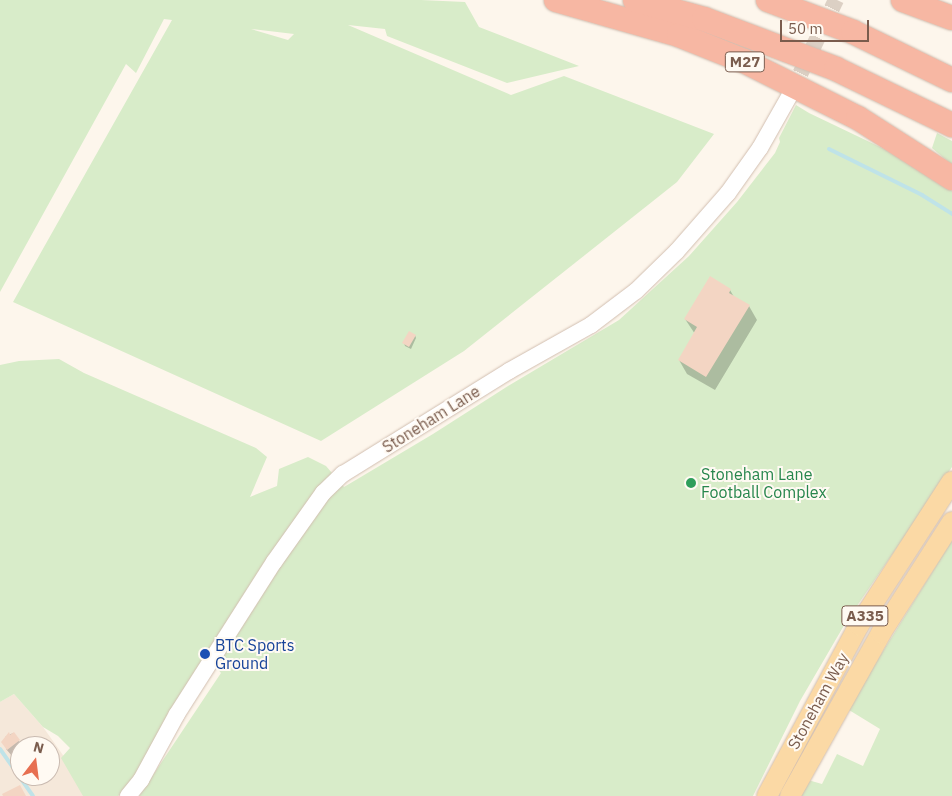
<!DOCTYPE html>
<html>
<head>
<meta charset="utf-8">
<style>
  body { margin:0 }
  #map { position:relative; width:952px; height:796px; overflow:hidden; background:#fdf6ec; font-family:"IBM Plex Sans",sans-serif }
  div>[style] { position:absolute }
  .residential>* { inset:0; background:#f5e8da }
  .green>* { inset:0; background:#d8ecc9 }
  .shadow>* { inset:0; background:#0003 }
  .stream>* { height:4px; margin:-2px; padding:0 2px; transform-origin:2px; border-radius:2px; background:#bfe3e8 }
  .building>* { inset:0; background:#f3d5c3 }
  .tertiary-tunnel>* { height:16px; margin-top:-8px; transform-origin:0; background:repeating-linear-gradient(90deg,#dcd0c4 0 16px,transparent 0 24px) }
  .roads { filter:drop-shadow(0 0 1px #d1beb0) drop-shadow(0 0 1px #d1beb0) }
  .tertiary>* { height:16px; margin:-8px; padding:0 8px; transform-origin:8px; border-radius:8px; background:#fff }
  .primary>* { height:20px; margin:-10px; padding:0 10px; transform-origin:10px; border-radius:10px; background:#fbd9a5 }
  .motorway>* { height:24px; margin:-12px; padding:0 12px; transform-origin:12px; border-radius:12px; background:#f7b7a3 }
  .dots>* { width:14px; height:14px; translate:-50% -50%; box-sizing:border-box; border:2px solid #fffaf3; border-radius:50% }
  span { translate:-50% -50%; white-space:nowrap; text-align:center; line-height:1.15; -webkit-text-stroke:4px #fffaf3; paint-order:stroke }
  .shield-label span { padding:1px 4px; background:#fffaf3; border:1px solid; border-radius:4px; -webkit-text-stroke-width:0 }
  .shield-label { font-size:15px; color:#7a5c4d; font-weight:700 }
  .street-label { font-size:16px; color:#7a5c4d }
  .leisure-label { font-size:16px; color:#27864d }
  .left { translate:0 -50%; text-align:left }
  .transit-label { font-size:16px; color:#164399 }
  .north { position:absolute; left:10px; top:736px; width:50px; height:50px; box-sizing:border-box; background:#fffaf3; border:1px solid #cabbb1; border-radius:50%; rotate:15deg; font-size:14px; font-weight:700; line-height:20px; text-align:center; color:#7a5c4d }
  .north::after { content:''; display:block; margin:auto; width:18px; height:22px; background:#e76f51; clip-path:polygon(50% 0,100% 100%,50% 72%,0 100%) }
  .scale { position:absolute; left:780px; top:20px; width:89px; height:22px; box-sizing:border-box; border:2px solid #7a5c4d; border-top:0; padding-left:6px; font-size:15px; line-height:18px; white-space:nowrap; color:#7a5c4d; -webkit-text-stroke:4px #fffaf3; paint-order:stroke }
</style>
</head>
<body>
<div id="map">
  <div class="residential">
    <div style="clip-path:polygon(evenodd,14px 694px,43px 727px,92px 796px,0 796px,0 702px,14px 694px,20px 746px,50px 746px,50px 776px,20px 776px,20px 746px)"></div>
  </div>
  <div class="green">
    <div style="clip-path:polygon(evenodd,0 0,421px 0,465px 2px,479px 27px,579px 66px,507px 83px,387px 36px,385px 29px,348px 25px,511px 95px,564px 76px,714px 134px,677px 182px,464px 351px,321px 441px,13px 302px,172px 20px,164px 19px,136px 73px,126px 64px,0 292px,0 0,251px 29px,294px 34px,288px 40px,251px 29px)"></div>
    <div style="clip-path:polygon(796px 105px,809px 113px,924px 168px,952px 191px,952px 467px,846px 622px,800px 701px,753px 796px,139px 796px,221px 673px,206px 655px,132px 786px,118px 796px,83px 796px,61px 758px,70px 748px,58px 736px,43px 727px,14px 694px,0 702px,0 365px,19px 361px,59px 359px,84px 373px,256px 448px,267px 457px,250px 497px,277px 486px,279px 469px,308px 457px,326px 466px,344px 487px,433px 434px,508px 386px,619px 320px,689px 256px,737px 202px,775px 153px,780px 142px,779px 138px)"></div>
    <div style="clip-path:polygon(937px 133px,952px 141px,952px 165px,932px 148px)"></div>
    <div style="clip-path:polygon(952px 540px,952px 796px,800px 796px,808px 780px,822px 784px,837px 754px,863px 766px,880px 729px,849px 710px,852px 701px)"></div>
  </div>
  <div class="shadow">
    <div style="clip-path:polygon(730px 290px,734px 297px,749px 306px,757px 320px,715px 390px,687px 374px,679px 360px,695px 334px,685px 319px)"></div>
    <div style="clip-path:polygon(415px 335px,416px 338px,411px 349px,405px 346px,404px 343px)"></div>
    <div style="clip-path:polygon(13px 733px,22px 746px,20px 746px,20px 761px,15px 753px,12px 756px,6px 749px,5px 737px)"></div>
    <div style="clip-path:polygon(31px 776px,39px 776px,34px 780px)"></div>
  </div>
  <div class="stream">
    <div style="left:829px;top:149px;width:104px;rotate:26.3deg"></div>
    <div style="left:922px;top:195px;width:36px;rotate:32deg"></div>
    <div style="left:0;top:749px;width:57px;rotate:54.9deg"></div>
  </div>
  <div class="building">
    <div style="clip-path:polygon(710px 276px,731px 289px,729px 293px,750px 305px,706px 377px,678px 360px,697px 327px,684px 319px)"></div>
    <div style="clip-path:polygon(409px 331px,416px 335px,409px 347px,402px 343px)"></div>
    <div style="clip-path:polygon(9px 732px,10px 735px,14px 732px,20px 740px,7px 750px,1px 742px)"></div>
    <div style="clip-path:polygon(34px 739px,39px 746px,26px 746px)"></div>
    <div style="clip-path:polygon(20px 750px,20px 762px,14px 754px)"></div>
    <div style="clip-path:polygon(20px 785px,26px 796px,3px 796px,2px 794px)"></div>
  </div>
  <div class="tertiary-tunnel">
    <div style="left:790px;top:95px;width:106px;rotate:-64.2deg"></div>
  </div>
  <div class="roads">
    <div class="tertiary">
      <div style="left:128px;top:796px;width:21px;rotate:-51deg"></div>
      <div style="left:141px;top:780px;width:75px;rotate:-61.4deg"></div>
      <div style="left:177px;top:714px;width:180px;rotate:-57.5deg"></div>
      <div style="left:274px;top:562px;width:85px;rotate:-54.6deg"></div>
      <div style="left:323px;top:493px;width:28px;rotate:-44deg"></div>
      <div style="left:343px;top:474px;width:195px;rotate:-31.8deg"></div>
      <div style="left:509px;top:371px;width:94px;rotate:-29.3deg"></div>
      <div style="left:591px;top:325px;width:56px;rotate:-37.1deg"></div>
      <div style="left:636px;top:291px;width:57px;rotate:-44.3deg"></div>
      <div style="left:677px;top:251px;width:77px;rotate:-48.7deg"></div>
      <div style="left:728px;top:193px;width:55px;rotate:-54.6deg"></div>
      <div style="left:760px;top:148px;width:61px;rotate:-60.5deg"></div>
    </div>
    <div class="primary">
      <div style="left:767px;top:796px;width:194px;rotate:-61.7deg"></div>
      <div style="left:859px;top:625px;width:171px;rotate:-57.1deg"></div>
      <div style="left:790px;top:796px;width:187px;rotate:-60.8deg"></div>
      <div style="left:881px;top:633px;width:132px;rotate:-57.4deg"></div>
    </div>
    <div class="motorway">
      <div style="left:556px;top:0;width:128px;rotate:15.9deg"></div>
      <div style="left:679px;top:35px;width:70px;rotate:21.8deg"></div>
      <div style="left:744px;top:61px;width:127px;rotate:26.6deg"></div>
      <div style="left:858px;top:118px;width:112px;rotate:32.6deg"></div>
      <div style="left:635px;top:0;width:72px;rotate:15.4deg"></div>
      <div style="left:704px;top:19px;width:141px;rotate:20.7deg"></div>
      <div style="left:836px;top:69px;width:129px;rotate:25.8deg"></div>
      <div style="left:768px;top:0;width:91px;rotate:20.6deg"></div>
      <div style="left:853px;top:32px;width:110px;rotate:25.9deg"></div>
      <div style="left:903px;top:0;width:52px;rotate:20.2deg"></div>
    </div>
  </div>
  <div class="dots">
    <div style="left:691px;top:483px;background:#2e9e5b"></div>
    <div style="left:205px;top:654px;background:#1a4fb4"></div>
  </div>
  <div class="shield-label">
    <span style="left:745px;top:62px">M27</span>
    <span style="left:865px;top:616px">A335</span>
  </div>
  <div class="street-label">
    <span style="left:431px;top:419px;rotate:-32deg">Stoneham Lane</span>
    <span style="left:818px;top:701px;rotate:-61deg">Stoneham Way</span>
  </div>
  <div class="leisure-label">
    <span class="left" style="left:701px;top:483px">Stoneham Lane<br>Football Complex</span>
  </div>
  <div class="transit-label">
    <span class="left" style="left:215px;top:654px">BTC Sports<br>Ground</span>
  </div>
  <div class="north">N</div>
  <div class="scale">50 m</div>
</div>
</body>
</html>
